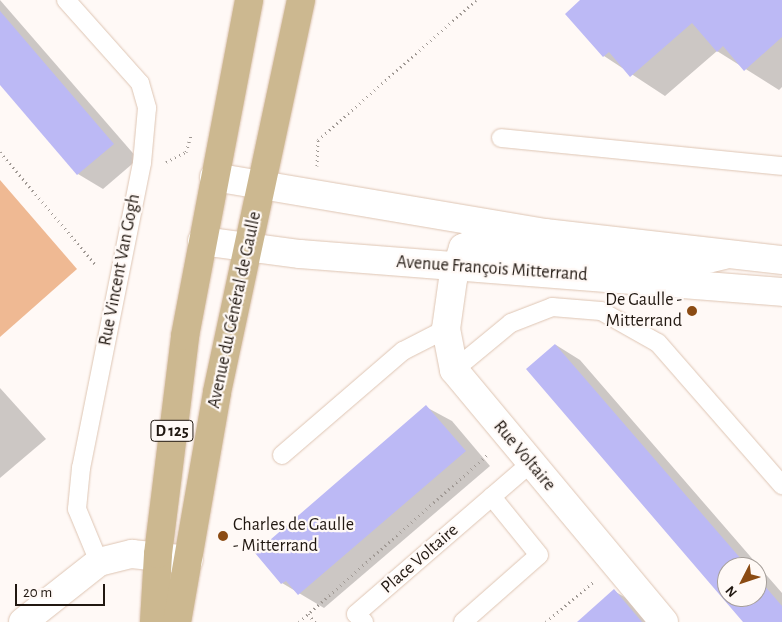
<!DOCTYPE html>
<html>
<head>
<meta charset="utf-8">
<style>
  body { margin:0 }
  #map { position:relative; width:782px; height:622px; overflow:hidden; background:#fff9f6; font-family:"Alegreya Sans",sans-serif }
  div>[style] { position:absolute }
  .green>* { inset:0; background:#efb993 }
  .shadow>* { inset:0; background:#0003 }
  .building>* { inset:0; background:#bcb9f5 }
  .path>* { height:3px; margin-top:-1.5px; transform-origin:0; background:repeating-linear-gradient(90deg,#a09994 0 1px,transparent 0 5px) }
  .roads { filter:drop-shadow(0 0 1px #dec5b3) drop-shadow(0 0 1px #dec5b3) }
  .service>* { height:18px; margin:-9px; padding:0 9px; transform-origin:9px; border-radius:9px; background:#fff }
  .minor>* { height:28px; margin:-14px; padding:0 14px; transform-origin:14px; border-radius:14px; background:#fff }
  .tertiary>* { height:28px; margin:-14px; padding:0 14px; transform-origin:14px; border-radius:14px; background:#fff }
  .primary>* { height:28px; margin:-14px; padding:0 14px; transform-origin:14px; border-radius:14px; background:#ccb890 }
  .dots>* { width:14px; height:14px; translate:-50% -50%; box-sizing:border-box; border:2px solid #fff9f6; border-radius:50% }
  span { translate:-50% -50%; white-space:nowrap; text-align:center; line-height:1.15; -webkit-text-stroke:4.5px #fff9f6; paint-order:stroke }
  .shield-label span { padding:1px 4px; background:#fff9f6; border:1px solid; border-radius:4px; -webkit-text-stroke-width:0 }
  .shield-label { font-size:16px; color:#211811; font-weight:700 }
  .street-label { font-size:18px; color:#211811 }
  .poi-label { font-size:18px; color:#211811 }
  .right { translate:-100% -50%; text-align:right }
  .left { translate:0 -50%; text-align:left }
  .north { position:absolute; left:717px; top:557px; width:50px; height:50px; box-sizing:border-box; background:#fff9f6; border:1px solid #a69f9a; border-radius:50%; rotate:229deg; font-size:14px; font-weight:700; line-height:20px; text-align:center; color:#211811 }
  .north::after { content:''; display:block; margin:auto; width:18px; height:22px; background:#8b4b13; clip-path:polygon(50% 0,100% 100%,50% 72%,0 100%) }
  .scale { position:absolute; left:15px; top:584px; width:90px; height:22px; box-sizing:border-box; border:2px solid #211811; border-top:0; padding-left:6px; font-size:15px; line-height:18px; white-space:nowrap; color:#211811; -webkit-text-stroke:4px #fff9f6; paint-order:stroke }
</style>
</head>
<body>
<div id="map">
  <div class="green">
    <div style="clip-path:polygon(0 180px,77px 269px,0 337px)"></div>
  </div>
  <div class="shadow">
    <div style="clip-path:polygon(0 0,138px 159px,103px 189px,78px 174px,0 83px)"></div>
    <div style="clip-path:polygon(582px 0,782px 0,782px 87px,779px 90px,717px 51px,665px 96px,604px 56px,567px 14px)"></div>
    <div style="clip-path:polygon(evenodd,556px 345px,580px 360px,782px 593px,782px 622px,745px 622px,527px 369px,556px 345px,727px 567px,757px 567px,757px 597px,727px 597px,727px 567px)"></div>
    <div style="clip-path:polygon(0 388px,46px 439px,0 478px)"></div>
    <div style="clip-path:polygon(426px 407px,452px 421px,490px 466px,324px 608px,282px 583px)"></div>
    <div style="clip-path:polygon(614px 591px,635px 603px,651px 622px,578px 622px)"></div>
  </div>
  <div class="building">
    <div style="clip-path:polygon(580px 0,782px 0,782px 37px,744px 71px,723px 46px,717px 52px,692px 23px,630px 77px,609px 52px,603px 57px,565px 14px)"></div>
    <div style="clip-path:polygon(0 11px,114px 144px,77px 175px,0 85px)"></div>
    <div style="clip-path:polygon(555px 344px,748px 567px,727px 567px,727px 597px,757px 597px,757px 577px,782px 606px,782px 622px,743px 622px,526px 369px)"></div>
    <div style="clip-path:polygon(426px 405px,466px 451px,298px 595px,286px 581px,281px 584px,255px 553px)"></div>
    <div style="clip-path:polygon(614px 589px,642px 622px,577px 622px)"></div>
  </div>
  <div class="path">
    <div style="left:0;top:152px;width:148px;rotate:49.7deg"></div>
    <div style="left:166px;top:162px;width:22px;rotate:-27deg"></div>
    <div style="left:186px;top:152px;width:17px;rotate:-73deg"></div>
    <div style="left:317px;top:166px;width:26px;rotate:-88deg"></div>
    <div style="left:318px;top:140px;width:211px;rotate:-41.5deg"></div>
    <div style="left:308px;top:614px;width:11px;rotate:49deg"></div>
    <div style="left:299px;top:622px;width:251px;rotate:-41.6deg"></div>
    <div style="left:546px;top:622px;width:62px;rotate:-40.4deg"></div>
  </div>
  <div class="roads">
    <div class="service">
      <div style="left:66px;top:0;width:111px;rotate:48.3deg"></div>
      <div style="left:140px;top:83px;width:26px;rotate:74deg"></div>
      <div style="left:147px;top:108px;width:55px;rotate:95.2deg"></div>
      <div style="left:142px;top:163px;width:311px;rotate:101.3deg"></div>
      <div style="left:81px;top:468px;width:41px;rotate:95.6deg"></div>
      <div style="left:77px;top:509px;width:57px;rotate:67.5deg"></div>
      <div style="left:501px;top:138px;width:282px;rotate:5.7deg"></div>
      <div style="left:454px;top:370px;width:74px;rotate:-39.5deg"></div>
      <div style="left:511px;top:323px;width:44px;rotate:-21.3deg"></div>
      <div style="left:552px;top:307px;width:49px;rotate:4.7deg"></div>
      <div style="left:601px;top:311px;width:65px;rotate:29.3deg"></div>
      <div style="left:658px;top:343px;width:189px;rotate:48.9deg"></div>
      <div style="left:282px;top:455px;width:160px;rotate:-40.7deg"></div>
      <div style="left:403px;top:351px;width:48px;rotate:-27.1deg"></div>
      <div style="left:364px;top:622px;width:11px;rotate:-135deg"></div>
      <div style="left:356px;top:614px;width:230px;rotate:-40.8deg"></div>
      <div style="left:463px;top:622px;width:101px;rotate:-41.4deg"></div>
      <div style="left:539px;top:555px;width:75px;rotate:-129deg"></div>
    </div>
    <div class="minor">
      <div style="left:23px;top:622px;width:97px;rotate:-38.3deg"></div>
      <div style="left:99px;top:562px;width:34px;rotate:-14deg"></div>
      <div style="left:132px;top:554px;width:57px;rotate:6deg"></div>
      <div style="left:664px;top:622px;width:328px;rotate:-129.8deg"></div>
      <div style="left:454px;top:370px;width:42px;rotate:-101deg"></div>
      <div style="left:446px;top:329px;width:50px;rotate:-82deg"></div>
      <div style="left:453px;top:279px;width:33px;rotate:-72deg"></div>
      <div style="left:463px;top:248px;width:12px;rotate:-24deg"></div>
      <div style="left:474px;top:243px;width:206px;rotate:6.4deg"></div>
      <div style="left:679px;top:266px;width:46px;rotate:-13.7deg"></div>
    </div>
    <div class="tertiary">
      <div style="left:214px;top:177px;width:336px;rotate:9.6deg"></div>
      <div style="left:545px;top:233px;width:239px;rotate:6.5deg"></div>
      <div style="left:202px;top:241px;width:99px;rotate:7.6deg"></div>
      <div style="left:300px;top:254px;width:483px;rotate:4.5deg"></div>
    </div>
    <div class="primary">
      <div style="left:154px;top:622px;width:68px;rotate:-86.6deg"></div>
      <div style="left:158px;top:554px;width:220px;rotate:-82.9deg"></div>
      <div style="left:185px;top:336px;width:342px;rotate:-79.2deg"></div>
      <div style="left:177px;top:622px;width:233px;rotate:-80.1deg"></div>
      <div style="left:217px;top:392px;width:401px;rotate:-77.9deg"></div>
    </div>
  </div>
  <div class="dots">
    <div style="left:692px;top:311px;background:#8b4b13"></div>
    <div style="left:223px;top:536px;background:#8b4b13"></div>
  </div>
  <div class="shield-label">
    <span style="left:172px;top:431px">D 125</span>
  </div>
  <div class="street-label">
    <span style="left:492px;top:269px;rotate:4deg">Avenue François Mitterrand</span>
    <span style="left:120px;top:270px;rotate:-79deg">Rue Vincent Van Gogh</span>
    <span style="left:235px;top:310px;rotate:-78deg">Avenue du Général de Gaulle</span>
    <span style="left:524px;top:456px;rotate:50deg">Rue Voltaire</span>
    <span style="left:420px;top:559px;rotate:-41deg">Place Voltaire</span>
  </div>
  <div class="poi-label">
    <span class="right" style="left:682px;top:311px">De Gaulle -<br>Mitterrand</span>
    <span class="left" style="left:233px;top:536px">Charles de Gaulle<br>- Mitterrand</span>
  </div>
  <div class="north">N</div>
  <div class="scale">20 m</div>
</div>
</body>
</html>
